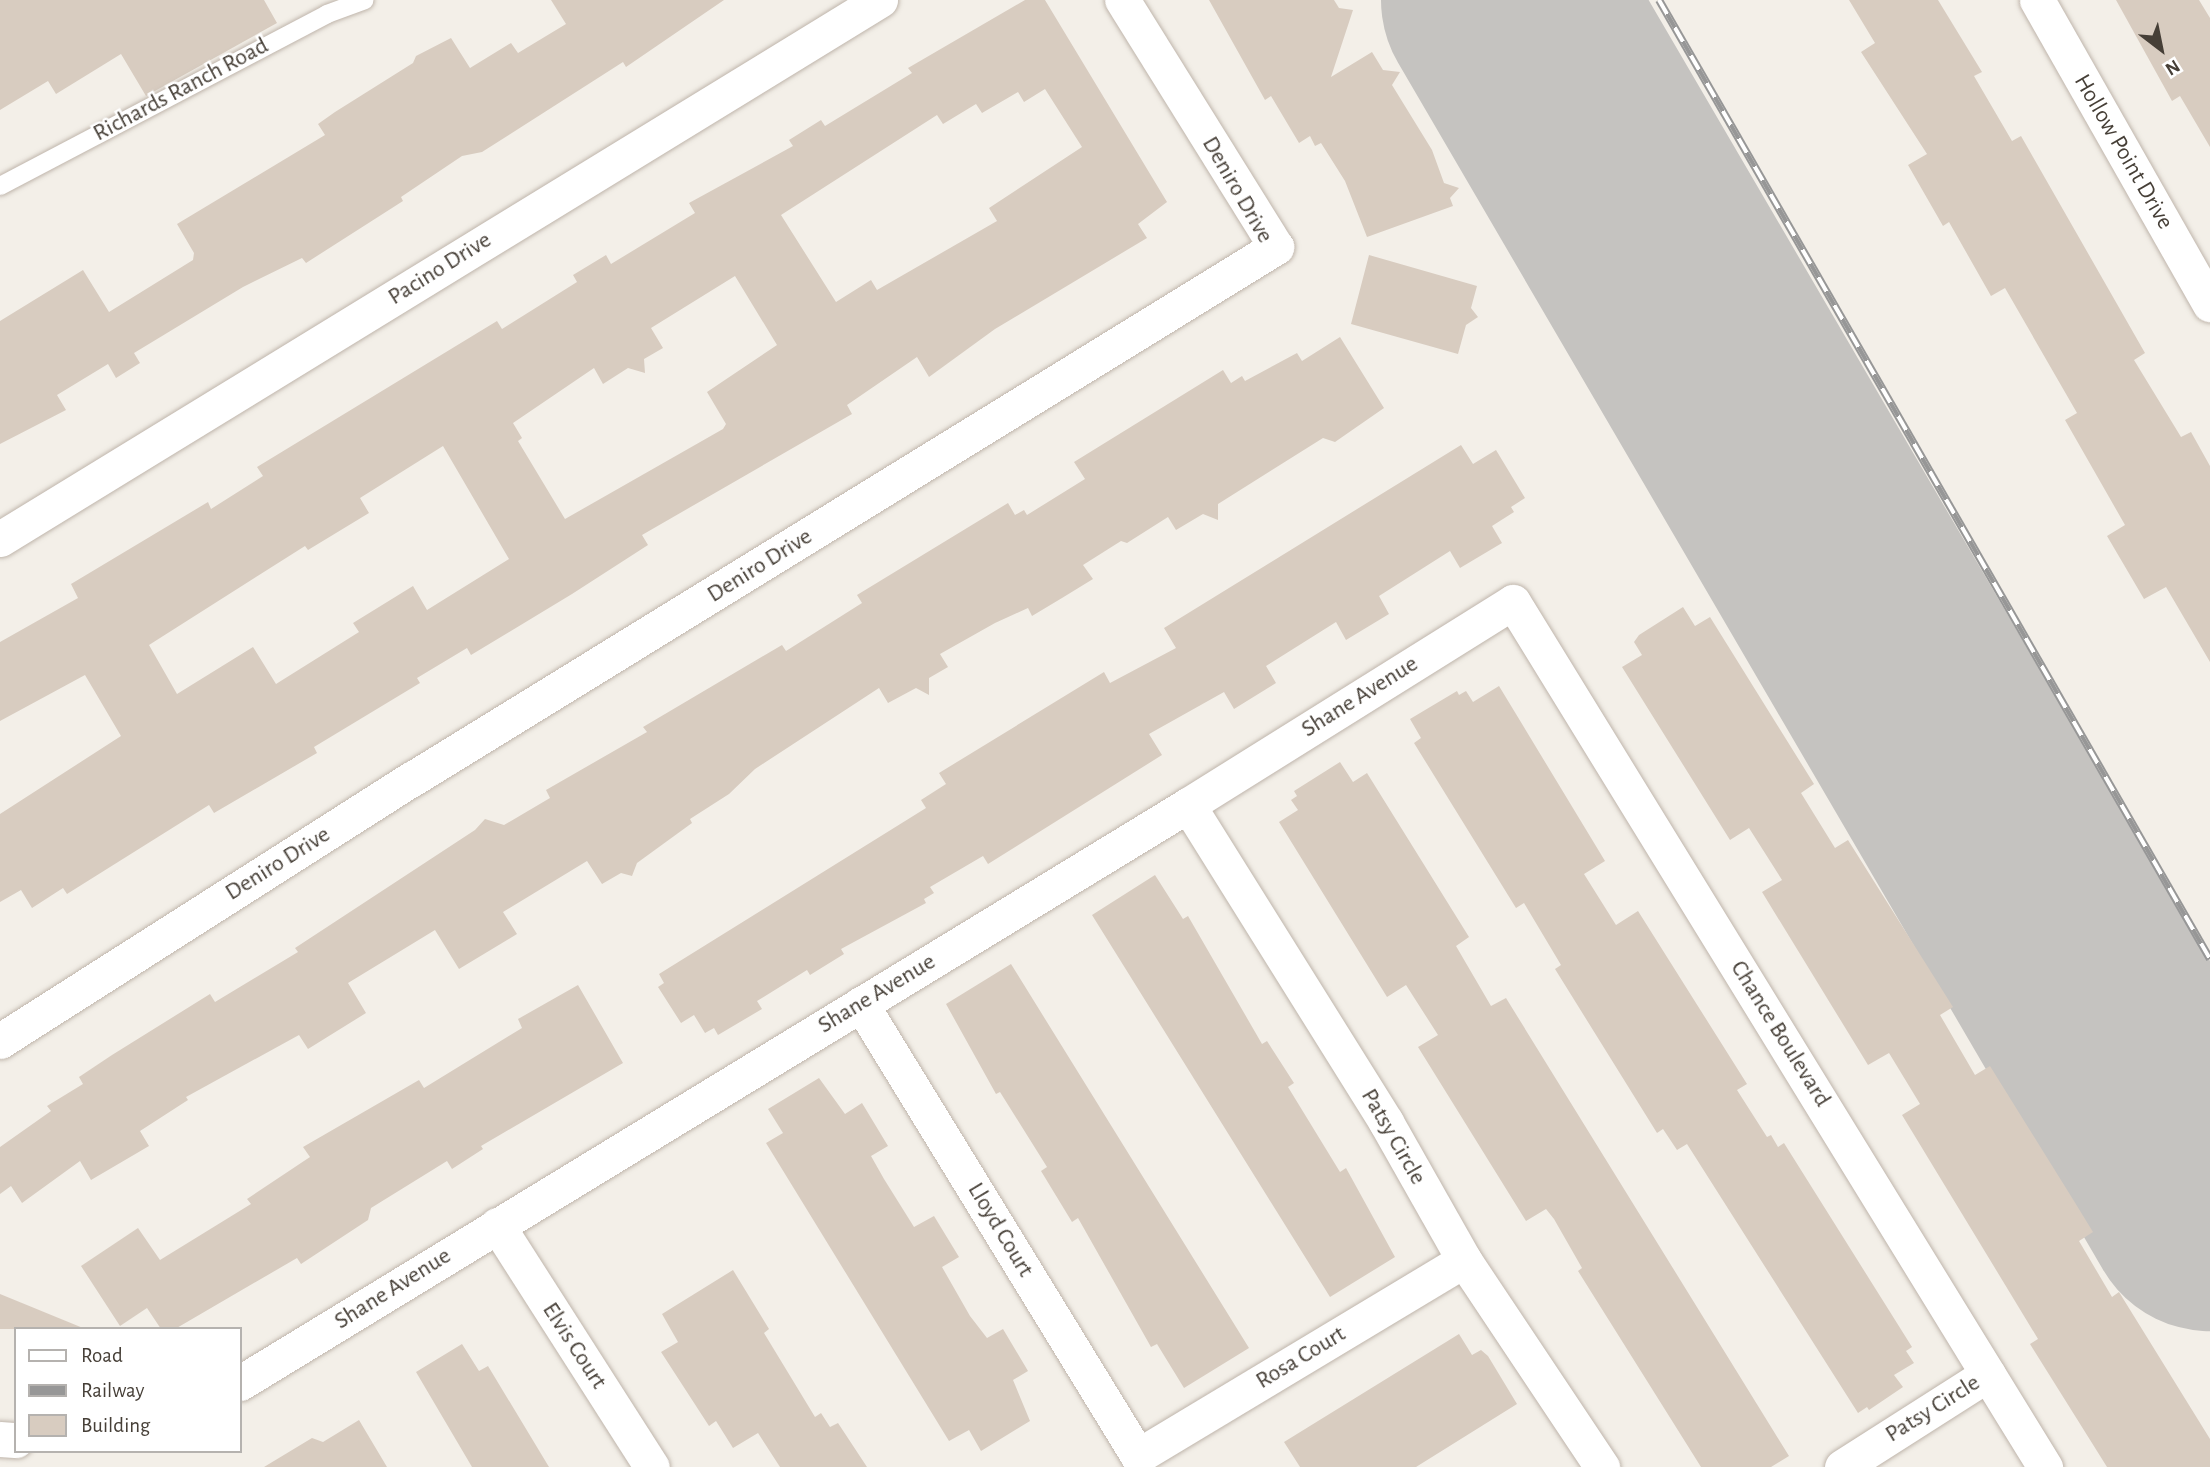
<!DOCTYPE html>
<html>
<head>
<meta charset="utf-8">
<style>
	body { margin:0 }
	#map { position:relative; width:2210px; height:1467px; overflow:hidden; background:#f3efe8; font-family:"Alegreya Sans",sans-serif }
	div>[style] { position:absolute }
	.runway>* { height:248px; margin:-124px; padding:0 124px; transform-origin:124px; border-radius:124px; background:#c5c3c0 }
	.building>* { inset:0; background:#d8ccc0 }
	.roads { filter:drop-shadow(0 0 2px #bfb5ab) drop-shadow(0 0 2px #bfb5ab) }
	.service>* { height:18px; margin:-9px; padding:0 9px; transform-origin:9px; border-radius:9px; background:#fff }
	.minor>* { height:35px; margin:-17.5px; padding:0 17.5px; transform-origin:17.5px; border-radius:17.5px; background:#fff }
	.rail>* { height:8px; margin-top:-4px; transform-origin:0; background:repeating-linear-gradient(90deg,#fff 0 16px,#979797 0 32px); box-sizing:border-box; border-block:2px solid #979797 }
	span { translate:-50% -50%; white-space:nowrap; text-align:center; line-height:1.15; -webkit-text-stroke:5px #fff; paint-order:stroke }
	.street-label { font-size:24px; color:#463f37 }
	.legend { position:absolute; left:14px; top:1327px; width:228px; height:126px; box-sizing:border-box; background:#fff; border:2px solid #b5b2af; margin:0; padding:9px 12px; list-style:none; font-size:21px; color:#463f37 }
	.legend li { display:flex; align-items:center; gap:14px; height:35px }
	.legend b { width:35px; border:2px solid #b5b2af }
	.north { position:absolute; left:2126px; top:14px; width:70px; height:70px; -webkit-text-stroke:5px #fff; paint-order:stroke; rotate:148deg; font-size:19px; font-weight:700; line-height:28px; text-align:center; color:#463f37 }
	.north::after { content:''; display:block; margin:auto; width:24px; height:32px; background:#463f37; clip-path:polygon(50% 0,100% 100%,50% 72%,0 100%) }
</style>
</head>
<body>
<div id="map">
	<div class="runway">
		<div style="left:1505px;top:0;width:1398px;rotate:59.71deg"></div>
	</div>
	<div class="building">
		<div style="clip-path:polygon(0 0,264px 0,277px 23px,146px 96px,121px 54px,56px 94px,48px 81px,0 110px)"></div>
		<div style="clip-path:polygon(551px 0,724px 0,626px 67px,623px 62px,482px 152px,462px 156px,401px 197px,403px 201px,306px 263px,302px 258px,243px 287px,134px 353px,140px 363px,116px 378px,108px 364px,57px 395px,66px 410px,0 444px,0 321px,83px 270px,109px 312px,193px 260px,194px 253px,177px 224px,325px 135px,318px 124px,335px 112px,413px 63px,416px 56px,451px 38px,470px 68px,511px 43px,518px 53px,566px 24px)"></div>
		<div style="clip-path:polygon(evenodd,1025px 0,1045px 0,1167px 202px,1138px 224px,1147px 238px,995px 329px,929px 377px,917px 357px,847px 405px,852px 414px,642px 535px,648px 545px,572px 594px,471px 655px,467px 648px,417px 678px,420px 683px,314px 747px,317px 753px,214px 813px,209px 805px,67px 894px,63px 888px,32px 908px,21px 890px,0 902px,0 814px,121px 736px,85px 675px,0 721px,0 642px,78px 598px,71px 584px,208px 502px,211px 509px,263px 476px,257px 467px,497px 321px,502px 329px,577px 282px,573px 275px,606px 255px,611px 264px,695px 213px,689px 203px,793px 146px,789px 140px,821px 120px,825px 126px,912px 73px,908px 68px,1025px 0,1045px 89px,1082px 147px,989px 208px,997px 221px,877px 290px,871px 280px,836px 302px,781px 215px,937px 115px,943px 124px,976px 104px,982px 113px,1018px 92px,1024px 102px,1045px 89px,1025px 0,735px 276px,777px 345px,707px 392px,726px 424px,723px 429px,565px 519px,518px 441px,522px 438px,513px 423px,594px 368px,603px 384px,628px 368px,645px 373px,644px 359px,663px 348px,651px 328px,735px 276px,1025px 0,443px 446px,509px 559px,427px 610px,413px 586px,353px 623px,359px 632px,276px 684px,253px 647px,177px 694px,149px 645px,305px 546px,308px 550px,369px 513px,360px 498px,443px 446px)"></div>
		<div style="clip-path:polygon(1209px 0,1334px 0,1339px 8px,1353px 10px,1331px 77px,1372px 52px,1383px 70px,1400px 72px,1392px 85px,1432px 150px,1444px 183px,1459px 188px,1450px 198px,1453px 206px,1367px 237px,1345px 181px,1321px 143px,1315px 146px,1310px 136px,1299px 143px,1271px 96px,1265px 100px)"></div>
		<div style="clip-path:polygon(1849px 0,1938px 0,1982px 72px,1974px 76px,2012px 141px,2021px 136px,2145px 353px,2134px 360px,2181px 437px,2191px 432px,2210px 466px,2210px 662px,2166px 587px,2144px 599px,2107px 536px,2125px 525px,2065px 420px,2077px 413px,2005px 288px,1991px 296px,1949px 222px,1943px 226px,1908px 165px,1927px 154px,1861px 52px,1875px 43px)"></div>
		<div style="clip-path:polygon(2116px 0,2199px 0,2210px 18px,2210px 147px,2180px 96px,2172px 101px)"></div>
		<div style="clip-path:polygon(1369px 255px,1477px 286px,1471px 308px,1478px 317px,1466px 325px,1458px 354px,1351px 324px)"></div>
		<div style="clip-path:polygon(1340px 337px,1384px 408px,1335px 442px,1323px 438px,1218px 504px,1218px 520px,1203px 514px,1176px 530px,1168px 517px,1127px 543px,1121px 541px,1083px 565px,1093px 579px,1062px 598px,1032px 616px,1028px 608px,995px 623px,940px 654px,948px 667px,929px 678px,929px 695px,916px 688px,888px 703px,879px 688px,755px 769px,729px 794px,690px 819px,692px 823px,637px 863px,632px 876px,621px 873px,602px 884px,587px 861px,503px 912px,517px 934px,459px 969px,435px 930px,348px 983px,366px 1013px,308px 1049px,299px 1035px,186px 1097px,188px 1100px,140px 1131px,149px 1146px,91px 1180px,80px 1161px,22px 1203px,11px 1186px,0 1194px,0 1147px,51px 1111px,47px 1106px,83px 1084px,79px 1077px,112px 1055px,210px 994px,215px 1002px,298px 952px,295px 948px,475px 830px,485px 819px,504px 825px,550px 798px,546px 790px,647px 732px,643px 727px,782px 645px,786px 651px,862px 603px,857px 595px,1008px 503px,1015px 515px,1024px 510px,1027px 515px,1085px 479px,1074px 462px,1223px 370px,1231px 383px,1242px 376px,1245px 381px,1297px 353px,1302px 361px)"></div>
		<div style="clip-path:polygon(1461px 445px,1473px 464px,1496px 450px,1525px 498px,1511px 507px,1514px 512px,1492px 526px,1502px 543px,1460px 568px,1450px 551px,1379px 596px,1389px 614px,1346px 640px,1336px 622px,1266px 666px,1276px 683px,1234px 709px,1224px 692px,1149px 734px,1162px 755px,988px 864px,983px 856px,930px 887px,934px 893px,924px 899px,926px 903px,841px 949px,844px 954px,810px 975px,807px 970px,757px 1001px,762px 1009px,718px 1035px,714px 1028px,705px 1033px,694px 1015px,681px 1023px,658px 987px,664px 983px,659px 974px,926px 808px,921px 800px,946px 784px,939px 773px,1104px 672px,1110px 683px,1176px 648px,1164px 628px)"></div>
		<div style="clip-path:polygon(1683px 607px,1695px 626px,1710px 617px,1814px 784px,1801px 793px,1835px 848px,1848px 840px,1953px 1007px,1940px 1015px,1975px 1075px,1990px 1066px,2074px 1201px,2093px 1232px,2079px 1241px,2112px 1297px,2119px 1292px,2210px 1439px,2210px 1467px,2107px 1467px,2030px 1344px,2038px 1339px,1902px 1115px,1920px 1104px,1889px 1053px,1868px 1065px,1762px 892px,1782px 880px,1749px 828px,1730px 840px,1622px 667px,1642px 655px,1634px 642px,1639px 635px)"></div>
		<div style="clip-path:polygon(1499px 686px,1605px 861px,1584px 874px,1616px 925px,1638px 911px,1747px 1084px,1737px 1090px,1767px 1137px,1771px 1135px,1778px 1147px,1784px 1143px,1912px 1347px,1906px 1351px,1914px 1363px,1894px 1375px,1903px 1387px,1869px 1410px,1867px 1407px,1858px 1413px,1687px 1144px,1677px 1150px,1663px 1129px,1657px 1133px,1555px 969px,1561px 965px,1524px 903px,1516px 908px,1414px 743px,1421px 738px,1410px 719px,1457px 691px,1459px 695px,1466px 691px,1473px 702px)"></div>
		<div style="clip-path:polygon(1340px 762px,1353px 782px,1367px 773px,1469px 937px,1456px 946px,1491px 1006px,1506px 998px,1789px 1456px,1771px 1467px,1701px 1467px,1578px 1271px,1582px 1268px,1554px 1219px,1546px 1209px,1526px 1221px,1418px 1047px,1438px 1035px,1406px 985px,1387px 997px,1279px 822px,1298px 810px,1291px 800px,1297px 796px,1294px 791px)"></div>
		<div style="clip-path:polygon(1155px 875px,1183px 919px,1188px 916px,1262px 1044px,1267px 1041px,1294px 1083px,1288px 1087px,1340px 1172px,1346px 1168px,1395px 1257px,1330px 1297px,1092px 915px)"></div>
		<div style="clip-path:polygon(1011px 964px,1249px 1348px,1184px 1388px,1157px 1344px,1151px 1347px,1078px 1218px,1072px 1222px,1041px 1171px,1047px 1167px,1000px 1092px,996px 1094px,946px 1004px)"></div>
		<div style="clip-path:polygon(578px 985px,623px 1063px,481px 1146px,483px 1149px,452px 1169px,447px 1161px,371px 1208px,368px 1220px,301px 1264px,297px 1258px,175px 1329px,161px 1329px,147px 1308px,120px 1326px,81px 1266px,138px 1228px,160px 1260px,251px 1204px,247px 1199px,310px 1157px,303px 1147px,419px 1080px,424px 1088px,522px 1028px,518px 1019px)"></div>
		<div style="clip-path:polygon(819px 1078px,845px 1114px,862px 1103px,888px 1146px,871px 1156px,884px 1179px,914px 1227px,934px 1216px,959px 1257px,942px 1267px,970px 1316px,987px 1338px,1003px 1329px,1028px 1371px,1013px 1380px,1030px 1421px,981px 1451px,969px 1430px,949px 1441px,766px 1143px,783px 1133px,768px 1109px)"></div>
		<div style="clip-path:polygon(733px 1270px,769px 1329px,764px 1333px,815px 1417px,821px 1413px,830px 1427px,838px 1423px,867px 1467px,780px 1467px,758px 1433px,733px 1448px,716px 1421px,709px 1426px,661px 1352px,678px 1342px,662px 1314px)"></div>
		<div style="clip-path:polygon(0 1294px,83px 1328px,83px 1329px,0 1329px)"></div>
		<div style="clip-path:polygon(1459px 1334px,1472px 1355px,1481px 1350px,1488px 1356px,1517px 1404px,1416px 1467px,1300px 1467px,1284px 1442px)"></div>
		<div style="clip-path:polygon(462px 1344px,479px 1371px,488px 1366px,549px 1467px,472px 1467px,416px 1372px)"></div>
		<div style="clip-path:polygon(359px 1420px,387px 1467px,264px 1467px,312px 1438px,323px 1442px)"></div>
	</div>
	<div class="roads">
		<div class="service">
			<div style="left:0;top:186px;width:369px;rotate:-27.7deg"></div>
			<div style="left:327px;top:14px;width:40px;rotate:-20.2deg"></div>
		</div>
		<div class="minor">
			<div style="left:2037px;top:0;width:350px;rotate:60.4deg"></div>
			<div style="left:0;top:539px;width:1032px;rotate:-31.49deg"></div>
			<div style="left:1188px;top:805px;width:374px;rotate:58deg"></div>
			<div style="left:1386px;top:1122px;width:159px;rotate:60.5deg"></div>
			<div style="left:1464px;top:1260px;width:249px;rotate:56.3deg"></div>
			<div style="left:861px;top:1004px;width:530px;rotate:58.5deg"></div>
			<div style="left:1138px;top:1456px;width:380px;rotate:-31deg"></div>
			<div style="left:0;top:1041px;width:488px;rotate:-32.5deg"></div>
			<div style="left:412px;top:779px;width:1015px;rotate:-31.62deg"></div>
			<div style="left:1276px;top:247px;width:291px;rotate:-121.9deg"></div>
			<div style="left:497px;top:1225px;width:287px;rotate:57.4deg"></div>
			<div style="left:240px;top:1383px;width:1110px;rotate:-31.37deg"></div>
			<div style="left:1188px;top:805px;width:383px;rotate:-32deg"></div>
			<div style="left:1513px;top:602px;width:1016px;rotate:58.41deg"></div>
			<div style="left:0;top:1439px;width:16px;rotate:4deg"></div>
			<div style="left:1842px;top:1467px;width:173px;rotate:-32.5deg"></div>
		</div>
	</div>
	<div class="rail">
		<div style="left:1659px;top:0;width:1106px;rotate:60.12deg"></div>
	</div>
	<div class="street-label">
		<span style="left:181px;top:90px;rotate:-28deg">Richards Ranch Road</span>
		<span style="left:2123px;top:152px;rotate:60deg">Hollow Point Drive</span>
		<span style="left:1237px;top:190px;rotate:60deg">Deniro Drive</span>
		<span style="left:440px;top:269px;rotate:-32deg">Pacino Drive</span>
		<span style="left:760px;top:566px;rotate:-32deg">Deniro Drive</span>
		<span style="left:1360px;top:697px;rotate:-32deg">Shane Avenue</span>
		<span style="left:278px;top:864px;rotate:-32deg">Deniro Drive</span>
		<span style="left:877px;top:994px;rotate:-31deg">Shane Avenue</span>
		<span style="left:1780px;top:1034px;rotate:58deg">Chance Boulevard</span>
		<span style="left:1393px;top:1137px;rotate:60deg">Patsy Circle</span>
		<span style="left:1000px;top:1230px;rotate:59deg">Lloyd Court</span>
		<span style="left:393px;top:1289px;rotate:-32deg">Shane Avenue</span>
		<span style="left:574px;top:1346px;rotate:57deg">Elvis Court</span>
		<span style="left:1301px;top:1358px;rotate:-31deg">Rosa Court</span>
		<span style="left:1933px;top:1409px;rotate:-32deg">Patsy Circle</span>
	</div>
	<ul class="legend">
	<li><b style="height:9px;background:#fff"></b>Road</li>
	<li><b style="height:9px;background:#979797"></b>Railway</li>
	<li><b style="height:19px;background:#d8ccc0"></b>Building</li>
	</ul>
	<div class="north">N</div>
</div>
</body>
</html>
